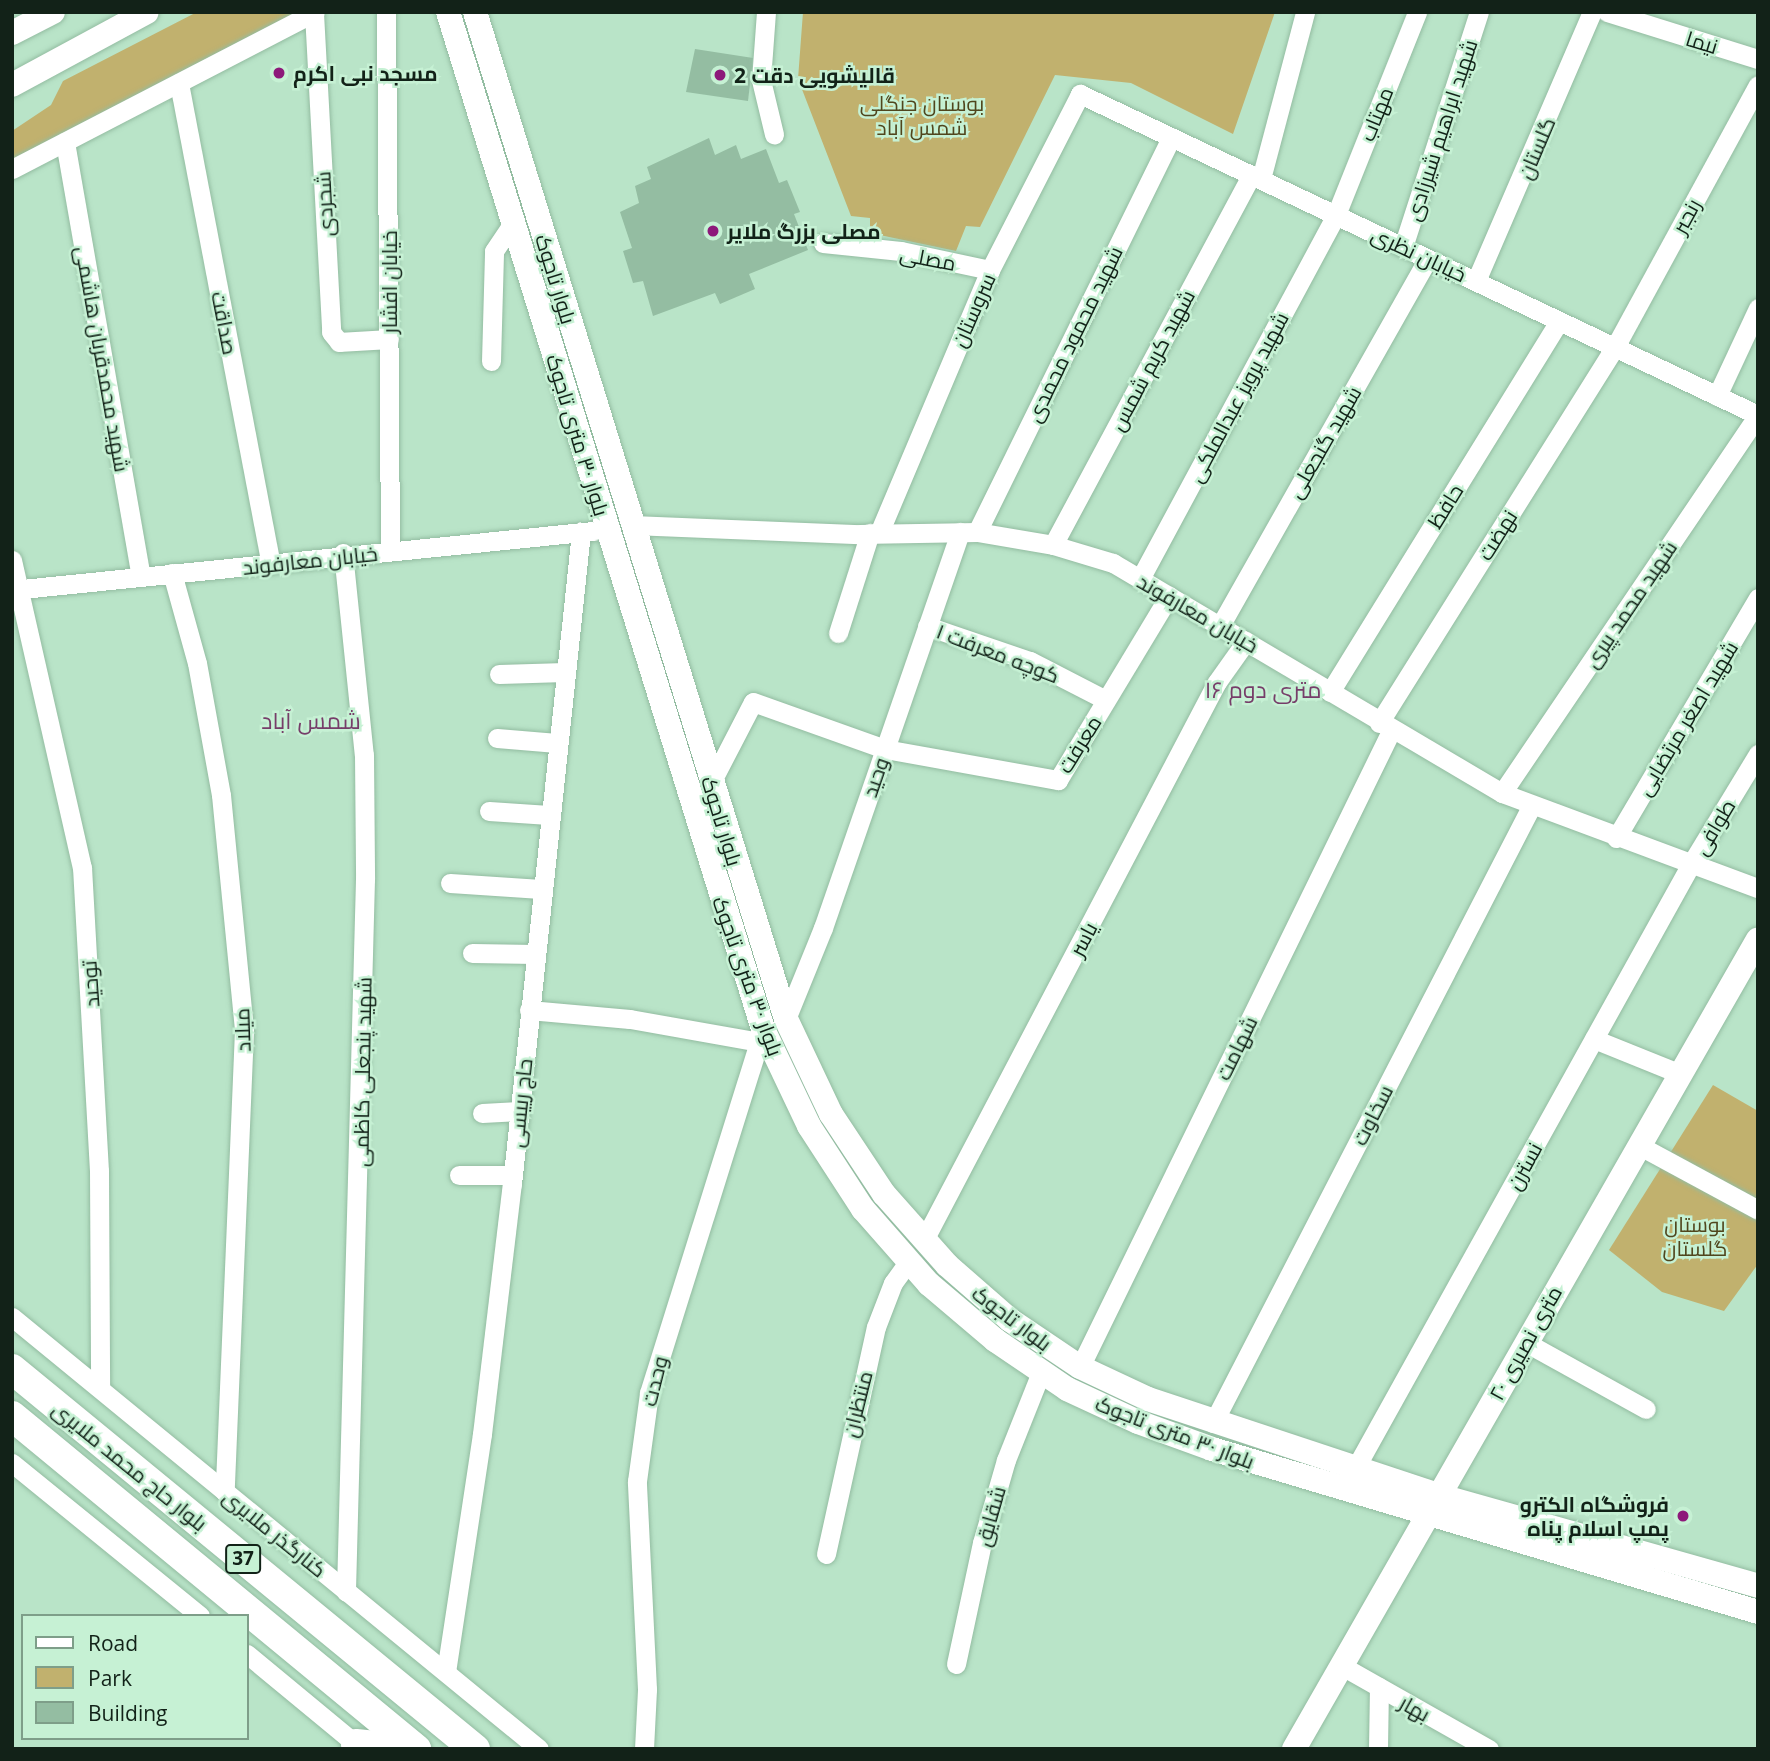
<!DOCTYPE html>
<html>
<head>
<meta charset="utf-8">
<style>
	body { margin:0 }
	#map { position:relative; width:1770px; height:1761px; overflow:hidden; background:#b9e4c8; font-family:"Open Sans",Cairo,sans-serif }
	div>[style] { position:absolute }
	.green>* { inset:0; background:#c1b16e }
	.building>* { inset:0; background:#94bda2 }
	.roads { filter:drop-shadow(0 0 2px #93bca1) drop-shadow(0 0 2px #93bca1) }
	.minor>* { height:19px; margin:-9.5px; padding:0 9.5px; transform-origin:9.5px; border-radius:9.5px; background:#fff }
	.major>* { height:24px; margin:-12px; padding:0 12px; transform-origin:12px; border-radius:12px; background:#fff }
	.highway>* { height:30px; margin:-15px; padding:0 15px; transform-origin:15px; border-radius:15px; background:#fff }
	.dots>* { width:19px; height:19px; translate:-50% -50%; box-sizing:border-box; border:4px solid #c6f1d4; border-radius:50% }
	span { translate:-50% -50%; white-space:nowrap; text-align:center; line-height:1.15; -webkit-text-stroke:5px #c6f1d4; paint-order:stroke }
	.shield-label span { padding:2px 5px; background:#c6f1d4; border:2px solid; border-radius:5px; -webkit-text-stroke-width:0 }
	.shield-label { font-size:19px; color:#122218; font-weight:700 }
	.street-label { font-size:21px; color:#122218 }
	.poi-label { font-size:21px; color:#122218; font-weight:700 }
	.left { translate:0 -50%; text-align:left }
	.right { translate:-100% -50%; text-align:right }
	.park-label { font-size:21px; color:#50461d }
	.neighbourhood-label { font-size:23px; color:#763d69 }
	.frame { position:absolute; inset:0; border:14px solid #122218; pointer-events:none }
	.legend { position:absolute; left:21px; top:1614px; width:228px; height:126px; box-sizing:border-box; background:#c6f1d4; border:2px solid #7e9e89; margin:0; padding:9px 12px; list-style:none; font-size:21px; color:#122218 }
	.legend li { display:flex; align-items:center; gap:14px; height:35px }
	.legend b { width:35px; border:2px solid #7e9e89 }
</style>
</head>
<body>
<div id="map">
	<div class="green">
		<div style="clip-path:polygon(197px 12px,298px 12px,12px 160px,12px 131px,51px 105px,63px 81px)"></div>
		<div style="clip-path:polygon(803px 12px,1275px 12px,1233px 134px,1131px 83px,1055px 75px,980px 227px,966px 226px,956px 251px,870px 233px,870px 218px,851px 216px,798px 79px)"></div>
		<div style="clip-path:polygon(1713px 1085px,1758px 1111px,1758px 1264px,1724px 1311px,1662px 1292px,1609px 1250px)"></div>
	</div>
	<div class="building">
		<div style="clip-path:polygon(695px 49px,753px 58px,748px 101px,686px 92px)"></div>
		<div style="clip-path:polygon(709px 138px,715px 155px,736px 145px,741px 159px,766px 149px,779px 183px,787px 180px,800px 212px,794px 214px,808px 250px,749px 274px,755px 289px,720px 304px,715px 293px,653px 316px,643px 281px,633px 283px,623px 251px,632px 248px,620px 212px,639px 203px,635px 186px,651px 179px,647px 167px)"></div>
	</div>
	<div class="roads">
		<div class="minor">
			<div style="left:386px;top:12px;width:539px;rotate:89.57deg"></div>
			<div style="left:766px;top:12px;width:68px;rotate:94.2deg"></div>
			<div style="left:761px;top:80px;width:56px;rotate:76.5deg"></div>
			<div style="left:1607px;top:12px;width:158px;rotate:17.3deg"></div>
			<div style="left:314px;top:13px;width:319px;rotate:86.9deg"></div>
			<div style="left:331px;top:332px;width:13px;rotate:51deg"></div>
			<div style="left:339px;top:342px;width:50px;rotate:-3.4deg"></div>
			<div style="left:179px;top:83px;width:490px;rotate:79.2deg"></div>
			<div style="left:65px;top:142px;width:441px;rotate:80.1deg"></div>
			<div style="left:12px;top:169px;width:341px;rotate:-27.4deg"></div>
			<div style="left:1261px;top:179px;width:173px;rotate:-75.2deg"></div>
			<div style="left:823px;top:243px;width:78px;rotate:5.9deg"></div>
			<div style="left:901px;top:251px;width:91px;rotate:12.1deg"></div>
			<div style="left:1403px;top:247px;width:247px;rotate:-72.1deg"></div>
			<div style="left:1476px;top:281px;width:293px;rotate:-66.7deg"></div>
			<div style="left:491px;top:361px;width:110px;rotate:-88.4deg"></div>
			<div style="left:494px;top:251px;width:34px;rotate:-56deg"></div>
			<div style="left:1717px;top:396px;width:97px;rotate:-65deg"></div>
			<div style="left:632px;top:525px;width:228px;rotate:2.3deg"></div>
			<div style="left:860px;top:534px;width:117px;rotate:-1deg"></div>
			<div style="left:977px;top:532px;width:77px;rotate:9.7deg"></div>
			<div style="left:1053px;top:545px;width:63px;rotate:16.7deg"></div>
			<div style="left:1113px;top:563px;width:452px;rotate:30.6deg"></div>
			<div style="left:1502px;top:793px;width:273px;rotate:20.4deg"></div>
			<div style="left:977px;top:532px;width:440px;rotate:-63.8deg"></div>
			<div style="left:879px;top:533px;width:285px;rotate:-67.1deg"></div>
			<div style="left:990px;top:270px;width:198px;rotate:-62.9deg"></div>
			<div style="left:1080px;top:94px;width:750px;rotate:25.34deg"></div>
			<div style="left:1053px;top:545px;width:420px;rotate:-61.8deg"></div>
			<div style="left:343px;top:553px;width:203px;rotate:84.1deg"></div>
			<div style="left:364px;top:755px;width:124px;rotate:89.5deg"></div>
			<div style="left:365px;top:879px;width:713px;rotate:91.53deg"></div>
			<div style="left:12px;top:560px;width:315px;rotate:77.2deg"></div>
			<div style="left:82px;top:867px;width:304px;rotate:86.8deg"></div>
			<div style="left:99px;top:1171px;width:215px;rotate:89.7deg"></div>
			<div style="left:172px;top:573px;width:93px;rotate:74.5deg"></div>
			<div style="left:197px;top:663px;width:134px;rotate:79.7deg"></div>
			<div style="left:221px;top:795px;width:236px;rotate:84.4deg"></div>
			<div style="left:244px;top:1030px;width:462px;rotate:92.4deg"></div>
			<div style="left:1140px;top:579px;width:413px;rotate:-61.7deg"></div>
			<div style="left:1336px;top:215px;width:219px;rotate:-68.2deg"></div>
			<div style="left:12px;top:590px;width:584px;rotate:-5.8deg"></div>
			<div style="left:927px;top:626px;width:109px;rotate:18.8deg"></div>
			<div style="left:1030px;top:661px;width:85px;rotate:27.2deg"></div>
			<div style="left:1220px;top:626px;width:422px;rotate:-60.5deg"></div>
			<div style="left:838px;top:633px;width:105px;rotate:-72.3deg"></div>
			<div style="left:499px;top:674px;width:66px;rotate:-1.7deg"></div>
			<div style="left:1330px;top:692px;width:436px;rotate:-58.3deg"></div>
			<div style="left:1379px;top:723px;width:444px;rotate:-57.9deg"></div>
			<div style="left:1615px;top:347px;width:298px;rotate:-61.4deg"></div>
			<div style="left:497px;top:738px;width:60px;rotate:4.8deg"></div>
			<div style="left:711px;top:783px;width:91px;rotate:-62.6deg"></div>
			<div style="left:753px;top:702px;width:140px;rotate:19.6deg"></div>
			<div style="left:885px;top:749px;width:176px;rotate:10.2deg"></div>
			<div style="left:1058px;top:780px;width:215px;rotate:-58.9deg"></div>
			<div style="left:1502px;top:793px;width:457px;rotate:-55.9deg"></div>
			<div style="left:489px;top:811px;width:60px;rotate:3.8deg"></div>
			<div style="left:1616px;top:838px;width:279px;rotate:-59.4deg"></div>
			<div style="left:450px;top:883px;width:91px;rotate:3.8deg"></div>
			<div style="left:472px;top:953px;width:63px;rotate:0.9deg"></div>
			<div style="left:529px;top:1010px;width:101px;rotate:5.1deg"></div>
			<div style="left:630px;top:1019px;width:131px;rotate:10.1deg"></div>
			<div style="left:786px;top:1019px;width:98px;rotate:-67.9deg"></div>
			<div style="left:823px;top:928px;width:419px;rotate:-70.9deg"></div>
			<div style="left:1594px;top:1039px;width:91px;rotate:22deg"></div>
			<div style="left:482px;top:1113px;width:37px;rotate:-3deg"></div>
			<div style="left:1638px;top:1145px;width:136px;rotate:28.4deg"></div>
			<div style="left:459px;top:1175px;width:54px"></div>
			<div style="left:924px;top:1240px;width:630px;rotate:-62.3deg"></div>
			<div style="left:1217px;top:682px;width:50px;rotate:-54.7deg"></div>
			<div style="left:12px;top:1317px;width:681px;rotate:39.34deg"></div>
			<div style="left:1525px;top:1342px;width:138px;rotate:29deg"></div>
			<div style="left:1080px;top:1367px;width:710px;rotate:-63.94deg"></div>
			<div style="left:1213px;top:1423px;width:693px;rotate:-62.7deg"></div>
			<div style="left:12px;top:1463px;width:242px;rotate:39.1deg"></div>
			<div style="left:1356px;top:1467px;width:690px;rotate:-60.95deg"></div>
			<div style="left:1691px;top:864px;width:129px;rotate:-58.7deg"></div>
			<div style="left:826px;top:1554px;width:232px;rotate:-77.6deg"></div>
			<div style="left:876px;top:1327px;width:47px;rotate:-68.9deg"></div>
			<div style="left:893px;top:1283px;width:27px;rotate:-54deg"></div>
			<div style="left:247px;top:1654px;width:149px;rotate:39.6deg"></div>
			<div style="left:956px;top:1664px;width:124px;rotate:-77.9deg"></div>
			<div style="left:982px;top:1543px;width:86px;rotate:-73.9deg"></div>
			<div style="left:1006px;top:1460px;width:95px;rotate:-68.3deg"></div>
			<div style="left:1342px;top:1666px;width:169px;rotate:29.5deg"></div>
			<div style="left:446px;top:1672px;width:241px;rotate:-81.4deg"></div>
			<div style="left:482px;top:1434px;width:252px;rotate:-83.2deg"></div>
			<div style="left:512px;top:1184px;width:656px;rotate:-83.96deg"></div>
			<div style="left:644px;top:1749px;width:60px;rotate:-87.1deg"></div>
			<div style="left:647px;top:1689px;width:208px;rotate:-92.8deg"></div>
			<div style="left:637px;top:1481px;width:89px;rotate:-82.2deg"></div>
			<div style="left:649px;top:1393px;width:381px;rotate:-72.6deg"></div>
			<div style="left:1378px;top:1749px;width:62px;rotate:-89.1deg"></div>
		</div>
		<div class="major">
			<div style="left:448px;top:12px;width:1065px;rotate:72.79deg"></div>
			<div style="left:763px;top:1029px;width:107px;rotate:64.6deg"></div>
			<div style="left:809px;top:1126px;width:99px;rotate:57deg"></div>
			<div style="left:863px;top:1209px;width:100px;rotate:48.7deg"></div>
			<div style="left:929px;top:1284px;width:87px;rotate:40.3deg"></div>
			<div style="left:995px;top:1340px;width:87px;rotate:34.2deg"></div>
			<div style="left:1067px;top:1389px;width:78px;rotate:24.9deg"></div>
			<div style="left:1138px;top:1422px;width:79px;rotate:20deg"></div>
			<div style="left:1212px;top:1449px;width:570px;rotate:16.62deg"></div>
			<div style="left:475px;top:12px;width:1054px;rotate:72.84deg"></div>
			<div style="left:786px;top:1019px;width:105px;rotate:64.7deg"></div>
			<div style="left:831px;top:1114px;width:96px;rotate:56.5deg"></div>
			<div style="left:884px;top:1194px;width:95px;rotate:48.4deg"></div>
			<div style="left:947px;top:1265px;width:84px;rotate:41.1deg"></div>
			<div style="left:1010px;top:1320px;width:84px;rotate:33.9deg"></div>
			<div style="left:1080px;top:1367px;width:75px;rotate:25.2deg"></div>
			<div style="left:1148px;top:1399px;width:309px;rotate:18.3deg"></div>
			<div style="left:1441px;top:1496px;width:330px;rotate:15.8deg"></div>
			<div style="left:12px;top:33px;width:46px;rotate:-27.1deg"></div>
			<div style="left:12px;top:85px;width:153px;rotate:-28.4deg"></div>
			<div style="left:1294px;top:1749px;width:933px;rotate:-60.19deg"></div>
		</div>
		<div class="highway">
			<div style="left:12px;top:1369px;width:599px;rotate:39.38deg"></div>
			<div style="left:12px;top:1416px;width:524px;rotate:39.5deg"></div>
			<div style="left:356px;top:1744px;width:49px;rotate:5.8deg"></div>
		</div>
	</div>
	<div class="dots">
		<div style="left:279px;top:73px;background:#8d197a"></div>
		<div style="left:720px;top:75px;background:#8d197a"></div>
		<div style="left:713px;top:231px;background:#8d197a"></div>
		<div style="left:1683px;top:1516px;background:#8d197a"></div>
	</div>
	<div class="shield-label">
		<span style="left:243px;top:1559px">37</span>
	</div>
	<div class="street-label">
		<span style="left:1702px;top:42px;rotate:17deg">نیما</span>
		<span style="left:1376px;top:114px;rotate:-68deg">مهتاب</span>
		<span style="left:1441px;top:130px;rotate:-72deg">شهید ابراهیم شیرزادی</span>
		<span style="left:1536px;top:148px;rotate:-67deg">گلستان</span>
		<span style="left:324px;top:204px;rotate:-93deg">شجردی</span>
		<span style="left:1686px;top:216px;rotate:-61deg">رنجبر</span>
		<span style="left:1419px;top:254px;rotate:25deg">خیابان نظری</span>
		<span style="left:928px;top:258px;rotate:11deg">مصلی</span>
		<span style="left:556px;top:279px;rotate:73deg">بلوار تاجوک</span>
		<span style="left:389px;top:282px;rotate:-90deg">خیابان افشار</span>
		<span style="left:973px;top:310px;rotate:-66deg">سروستان</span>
		<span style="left:225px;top:323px;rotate:79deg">صداقت</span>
		<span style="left:1074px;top:334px;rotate:-64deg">شهید محمود محمدی</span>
		<span style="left:103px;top:359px;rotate:80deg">شهید محمدقربان هاشمی</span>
		<span style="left:1152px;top:360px;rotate:-62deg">شهید کریم شمس</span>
		<span style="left:1238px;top:397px;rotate:-62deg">شهید پرویز عبدالملکی</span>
		<span style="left:578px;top:435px;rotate:73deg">بلوار ۳۰ متری تاجوک</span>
		<span style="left:1324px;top:442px;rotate:-60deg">شهید گنجعلی</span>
		<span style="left:1445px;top:506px;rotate:-58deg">حافظ</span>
		<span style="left:1497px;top:535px;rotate:-58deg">نهضت</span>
		<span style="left:310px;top:560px;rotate:-6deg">خیابان معارفوند</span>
		<span style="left:1630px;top:604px;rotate:-56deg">شهید محمد پیری</span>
		<span style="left:1198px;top:613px;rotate:30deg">خیابان معارفوند</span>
		<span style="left:998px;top:653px;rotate:21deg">کوچه معرفت ۱</span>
		<span style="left:1687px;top:718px;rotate:-59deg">شهید اصغر مرتضایی</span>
		<span style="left:1079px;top:744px;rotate:-58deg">معرفت</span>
		<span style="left:875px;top:777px;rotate:-71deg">وحید</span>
		<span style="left:722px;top:821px;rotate:73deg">بلوار تاجوک</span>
		<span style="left:1714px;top:827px;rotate:-59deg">طوافی</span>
		<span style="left:1083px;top:939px;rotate:-62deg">یاسر</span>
		<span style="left:748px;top:976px;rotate:70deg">بلوار ۳۰ متری تاجوک</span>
		<span style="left:90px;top:984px;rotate:-94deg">توحید</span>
		<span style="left:242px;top:1030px;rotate:-92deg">میلاد</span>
		<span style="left:1236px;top:1048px;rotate:-64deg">شهامت</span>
		<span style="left:362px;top:1072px;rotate:-89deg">شهید پنجعلی کاظمی</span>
		<span style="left:520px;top:1103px;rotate:-84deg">حاج رییسی</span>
		<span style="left:1372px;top:1115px;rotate:-63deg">سخاوت</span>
		<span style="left:1524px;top:1166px;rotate:-61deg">نسترن</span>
		<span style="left:1012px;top:1318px;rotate:37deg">بلوار تاجوک</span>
		<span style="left:1525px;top:1343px;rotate:-61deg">۲۰ متری نصیری</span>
		<span style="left:654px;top:1381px;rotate:-76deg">وحدت</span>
		<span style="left:857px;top:1404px;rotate:-76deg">منتظران</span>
		<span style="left:1175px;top:1432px;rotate:21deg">بلوار ۳۰ متری تاجوک</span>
		<span style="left:130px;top:1466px;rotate:39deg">بلوار حاج محمد ملایری</span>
		<span style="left:990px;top:1516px;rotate:-74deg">شقایق</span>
		<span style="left:275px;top:1533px;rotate:39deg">کنارگذر ملایری</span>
		<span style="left:1415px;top:1708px;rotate:29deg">بهار</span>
	</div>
	<div class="poi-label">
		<span class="left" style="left:293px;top:73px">مسجد نبی اکرم</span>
		<span class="left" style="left:734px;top:75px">قالیشویی دقت 2</span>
		<span class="left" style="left:727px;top:231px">مصلی بزرگ ملایر</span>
		<span class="right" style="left:1669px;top:1516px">فروشگاه الکترو<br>پمپ اسلام پناه</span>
	</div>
	<div class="park-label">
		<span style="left:922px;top:115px">بوستان جنگلی<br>شمس آباد</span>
		<span style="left:1695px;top:1236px">بوستان<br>گلستان</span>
	</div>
	<div class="neighbourhood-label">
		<span style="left:1263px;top:689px">۱۶ متری دوم</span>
		<span style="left:311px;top:720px">شمس آباد</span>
	</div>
	<div class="frame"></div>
	<ul class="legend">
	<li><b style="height:9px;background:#fff"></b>Road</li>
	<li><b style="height:19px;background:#c1b16e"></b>Park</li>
	<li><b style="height:19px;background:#94bda2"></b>Building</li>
	</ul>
</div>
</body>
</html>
